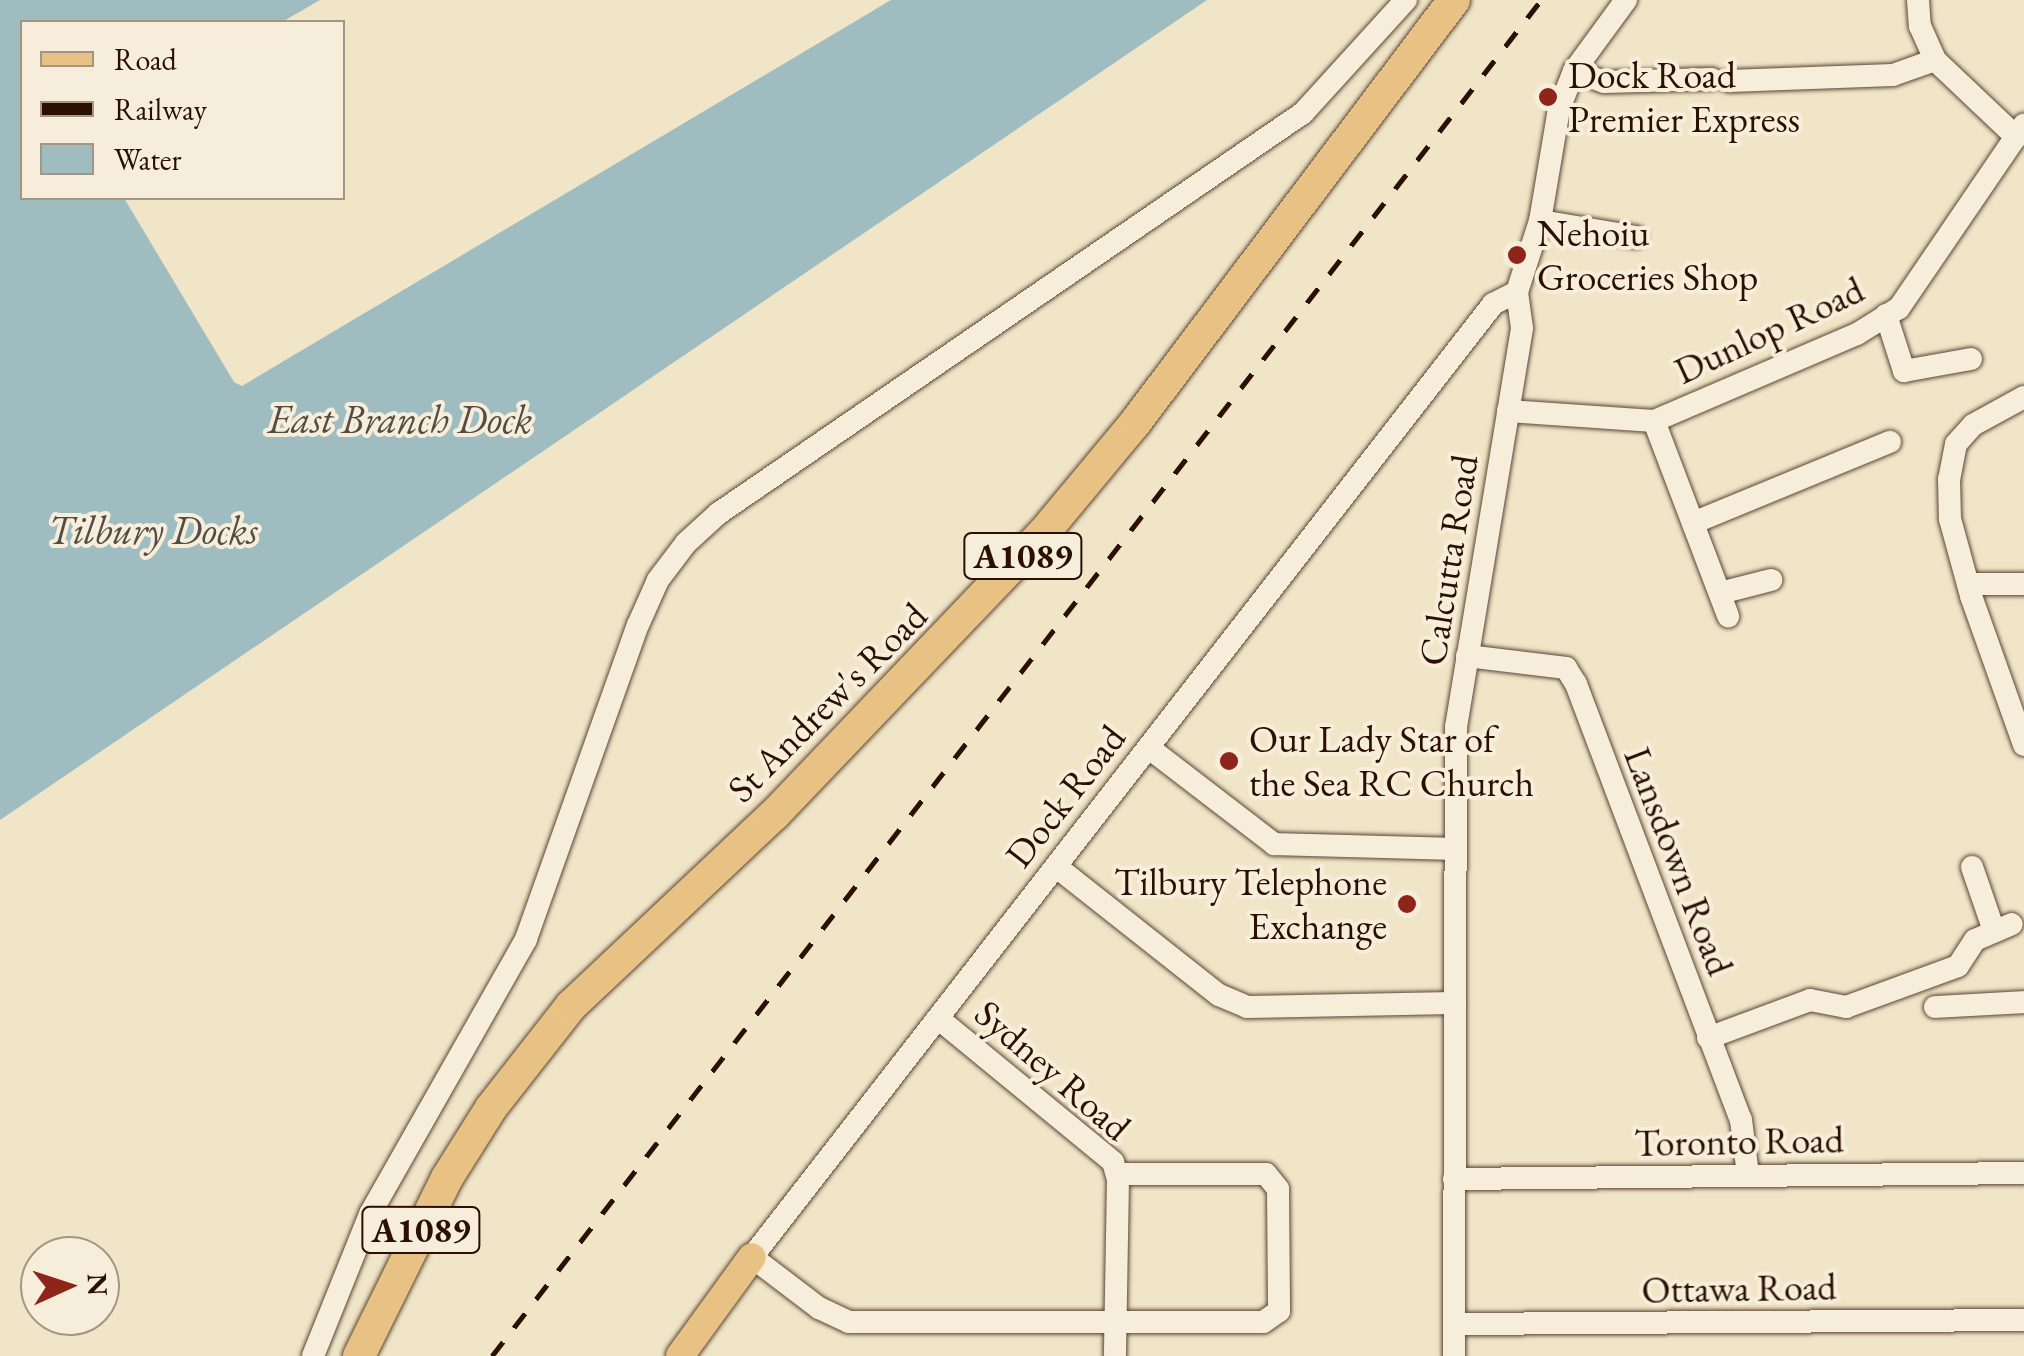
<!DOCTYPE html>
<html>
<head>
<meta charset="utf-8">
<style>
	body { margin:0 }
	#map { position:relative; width:2024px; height:1356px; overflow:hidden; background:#f1e5c8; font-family:"EB Garamond",serif }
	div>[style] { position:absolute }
	.water>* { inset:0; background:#9fbcc0 }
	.roads { filter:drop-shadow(0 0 2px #5c4532) drop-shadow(0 0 2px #5c4532) }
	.minor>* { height:22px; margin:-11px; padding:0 11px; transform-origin:11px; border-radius:11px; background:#f6eedb }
	.major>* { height:28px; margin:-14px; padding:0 14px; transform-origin:14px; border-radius:14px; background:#e8c284 }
	.highway>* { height:32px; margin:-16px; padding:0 16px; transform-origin:16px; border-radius:16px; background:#e8c284 }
	.rail>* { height:5px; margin-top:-2.5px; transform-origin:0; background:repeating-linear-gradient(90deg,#2b1000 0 18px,transparent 0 36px) }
	.dots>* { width:28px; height:28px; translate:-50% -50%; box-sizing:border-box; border:5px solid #f6eedb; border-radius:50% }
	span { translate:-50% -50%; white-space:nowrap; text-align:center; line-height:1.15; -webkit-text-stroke:8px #f6eedb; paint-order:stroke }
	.shield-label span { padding:2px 8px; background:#f6eedb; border:2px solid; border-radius:8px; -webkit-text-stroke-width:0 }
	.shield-label { font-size:35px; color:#2b1000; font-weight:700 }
	.poi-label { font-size:38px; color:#2b1000 }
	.left { translate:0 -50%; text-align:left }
	.right { translate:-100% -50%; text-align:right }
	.street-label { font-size:38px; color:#2b1000 }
	.water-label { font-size:40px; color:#544c43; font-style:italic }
	.legend { position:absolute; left:20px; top:20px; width:325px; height:180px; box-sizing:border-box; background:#f6eedb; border:2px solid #a59583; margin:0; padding:12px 18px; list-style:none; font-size:30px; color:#2b1000 }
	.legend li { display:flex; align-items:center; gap:20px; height:50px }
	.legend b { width:50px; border:2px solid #a59583 }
	.north { position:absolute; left:20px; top:1236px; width:100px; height:100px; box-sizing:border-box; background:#f6eedb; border:2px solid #a59583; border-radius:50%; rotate:87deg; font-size:28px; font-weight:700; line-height:40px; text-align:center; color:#2b1000 }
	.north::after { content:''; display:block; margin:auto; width:35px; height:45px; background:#8f2418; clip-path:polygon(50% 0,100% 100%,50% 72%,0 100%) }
</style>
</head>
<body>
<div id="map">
	<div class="water">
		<div style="clip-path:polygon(0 0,320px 0,282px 22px,22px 22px,22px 198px,124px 198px,234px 382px,242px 386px,891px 0,1207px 0,0 820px)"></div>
	</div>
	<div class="roads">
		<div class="minor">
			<div style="left:1918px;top:0;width:26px;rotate:86deg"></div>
			<div style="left:1920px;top:26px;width:37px;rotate:66deg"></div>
			<div style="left:1935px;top:60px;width:112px;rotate:43.5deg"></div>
			<div style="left:1574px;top:71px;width:32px;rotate:20deg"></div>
			<div style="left:1604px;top:82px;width:108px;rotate:-1.6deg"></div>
			<div style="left:1729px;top:81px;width:164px;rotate:-2.1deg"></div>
			<div style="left:1893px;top:75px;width:45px;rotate:-19.7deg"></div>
			<div style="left:1540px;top:221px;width:97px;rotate:9.5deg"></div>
			<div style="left:1886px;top:315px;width:59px;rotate:72.2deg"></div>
			<div style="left:1904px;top:371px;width:68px;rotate:-10.2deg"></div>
			<div style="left:2024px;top:397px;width:58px;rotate:151.2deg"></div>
			<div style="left:1973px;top:425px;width:25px;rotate:132deg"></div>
			<div style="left:1956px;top:444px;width:36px;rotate:101deg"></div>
			<div style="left:1949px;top:479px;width:40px;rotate:88.6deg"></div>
			<div style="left:1950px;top:519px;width:80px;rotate:74.7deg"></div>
			<div style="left:1971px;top:596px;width:158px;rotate:70.4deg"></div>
			<div style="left:1508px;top:411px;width:146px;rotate:3.9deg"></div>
			<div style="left:1654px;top:421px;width:221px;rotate:-23.2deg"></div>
			<div style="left:1857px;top:334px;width:49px;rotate:-31.8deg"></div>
			<div style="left:1899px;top:308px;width:222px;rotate:-55.7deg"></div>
			<div style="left:1654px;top:421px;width:209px;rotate:69.2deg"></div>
			<div style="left:1693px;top:523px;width:213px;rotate:-22.4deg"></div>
			<div style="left:1968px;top:584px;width:56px"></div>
			<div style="left:1720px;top:593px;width:53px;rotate:-14.3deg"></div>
			<div style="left:1467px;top:656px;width:100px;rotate:6.9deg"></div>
			<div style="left:1566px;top:668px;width:19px;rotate:58deg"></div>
			<div style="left:1576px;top:684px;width:466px;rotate:69.3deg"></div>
			<div style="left:1741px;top:1120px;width:55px;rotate:82.7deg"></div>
			<div style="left:1149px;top:748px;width:158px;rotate:37.5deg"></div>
			<div style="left:1274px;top:844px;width:181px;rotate:1.6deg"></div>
			<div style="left:1972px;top:867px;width:68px;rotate:71deg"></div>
			<div style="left:1058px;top:868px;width:205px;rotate:38.3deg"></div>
			<div style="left:1219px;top:995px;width:30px;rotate:23deg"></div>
			<div style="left:1247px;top:1007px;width:208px;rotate:-1.1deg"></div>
			<div style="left:1935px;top:1007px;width:89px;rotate:-3.2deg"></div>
			<div style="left:939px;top:1019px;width:225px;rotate:39.4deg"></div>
			<div style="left:1113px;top:1162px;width:19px;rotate:74deg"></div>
			<div style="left:1118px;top:1180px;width:176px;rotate:91deg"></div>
			<div style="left:1708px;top:1038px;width:109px;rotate:-20.4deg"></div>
			<div style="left:1810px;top:1000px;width:37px;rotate:11deg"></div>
			<div style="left:1846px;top:1007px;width:119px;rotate:-20.1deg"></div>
			<div style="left:1958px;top:966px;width:31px;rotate:-57deg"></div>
			<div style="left:1975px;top:940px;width:40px;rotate:-23.4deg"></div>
			<div style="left:1118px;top:1174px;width:148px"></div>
			<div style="left:1266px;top:1174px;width:19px;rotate:51deg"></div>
			<div style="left:1278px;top:1189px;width:122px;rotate:89.5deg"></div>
			<div style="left:1279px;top:1311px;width:19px;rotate:145deg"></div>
			<div style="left:1263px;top:1322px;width:414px;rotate:180deg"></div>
			<div style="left:849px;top:1322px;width:33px;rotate:-155deg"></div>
			<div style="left:819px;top:1308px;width:84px;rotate:-142.7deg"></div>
			<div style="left:752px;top:1257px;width:1207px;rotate:-52.13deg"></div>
			<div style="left:1493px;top:304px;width:27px;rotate:-27deg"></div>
			<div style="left:1454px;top:1179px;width:570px;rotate:-0.6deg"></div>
			<div style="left:1454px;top:1324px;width:570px;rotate:-0.4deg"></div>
			<div style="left:313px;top:1356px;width:153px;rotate:-68.1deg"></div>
			<div style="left:370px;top:1214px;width:316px;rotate:-60.4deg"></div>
			<div style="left:526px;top:939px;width:333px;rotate:-70.4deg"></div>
			<div style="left:638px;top:625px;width:49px;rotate:-66deg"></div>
			<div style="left:658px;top:580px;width:46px;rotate:-52.9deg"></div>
			<div style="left:686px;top:543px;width:45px;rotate:-42.3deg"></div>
			<div style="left:719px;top:513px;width:708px;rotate:-34.41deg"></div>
			<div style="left:1303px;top:113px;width:153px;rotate:-47.7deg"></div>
			<div style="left:1454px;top:1356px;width:629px;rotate:-89.82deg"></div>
			<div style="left:1456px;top:727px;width:404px;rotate:-80.6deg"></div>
			<div style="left:1522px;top:328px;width:36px;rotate:-98deg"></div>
			<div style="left:1517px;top:292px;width:75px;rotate:-72.1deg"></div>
			<div style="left:1540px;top:221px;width:114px;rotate:-80.4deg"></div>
			<div style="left:1559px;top:109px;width:41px;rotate:-68.5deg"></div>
			<div style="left:1574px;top:71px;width:88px;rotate:-53.8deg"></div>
		</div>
		<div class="major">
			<div style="left:680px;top:1356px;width:122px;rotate:-54deg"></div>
		</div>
		<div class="highway">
			<div style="left:359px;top:1356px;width:199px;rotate:-63.7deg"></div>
			<div style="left:447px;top:1178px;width:83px;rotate:-57.8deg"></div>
			<div style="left:491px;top:1108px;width:130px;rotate:-51.9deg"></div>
			<div style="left:571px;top:1006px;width:279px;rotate:-43.3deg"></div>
			<div style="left:774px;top:815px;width:388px;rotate:-46.3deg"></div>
			<div style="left:1042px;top:535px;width:146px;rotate:-50.3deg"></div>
			<div style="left:1135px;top:423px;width:530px;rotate:-52.98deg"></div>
		</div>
	</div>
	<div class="rail">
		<div style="left:492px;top:1356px;width:1714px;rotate:-52.27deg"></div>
	</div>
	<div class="dots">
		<div style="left:1548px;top:97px;background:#8f2418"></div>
		<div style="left:1517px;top:255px;background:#8f2418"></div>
		<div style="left:1229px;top:761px;background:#8f2418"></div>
		<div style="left:1407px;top:904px;background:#8f2418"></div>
	</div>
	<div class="shield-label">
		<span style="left:1023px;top:556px">A1089</span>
		<span style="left:421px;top:1230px">A1089</span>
	</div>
	<div class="poi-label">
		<span class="left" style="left:1568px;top:97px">Dock Road<br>Premier Express</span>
		<span class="left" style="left:1537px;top:255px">Nehoiu<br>Groceries Shop</span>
		<span class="left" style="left:1249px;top:761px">Our Lady Star of<br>the Sea RC Church</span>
		<span class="right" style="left:1387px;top:904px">Tilbury Telephone<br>Exchange</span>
	</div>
	<div class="street-label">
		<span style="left:1769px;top:330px;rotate:-25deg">Dunlop Road</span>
		<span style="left:1448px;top:560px;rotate:-81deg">Calcutta Road</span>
		<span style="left:827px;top:702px;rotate:-45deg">St Andrew's Road</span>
		<span style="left:1065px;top:796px;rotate:-52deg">Dock Road</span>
		<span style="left:1679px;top:861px;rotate:69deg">Lansdown Road</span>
		<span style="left:1053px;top:1070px;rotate:41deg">Sydney Road</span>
		<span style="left:1739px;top:1141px;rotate:-1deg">Toronto Road</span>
		<span style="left:1739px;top:1288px;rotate:-1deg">Ottawa Road</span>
	</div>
	<div class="water-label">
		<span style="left:400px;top:419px">East Branch Dock</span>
		<span style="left:153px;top:530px">Tilbury Docks</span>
	</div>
	<ul class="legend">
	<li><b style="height:12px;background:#e8c284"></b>Road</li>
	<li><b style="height:12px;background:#2b1000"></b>Railway</li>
	<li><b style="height:28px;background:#9fbcc0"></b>Water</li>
	</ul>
	<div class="north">N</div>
</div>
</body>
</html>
